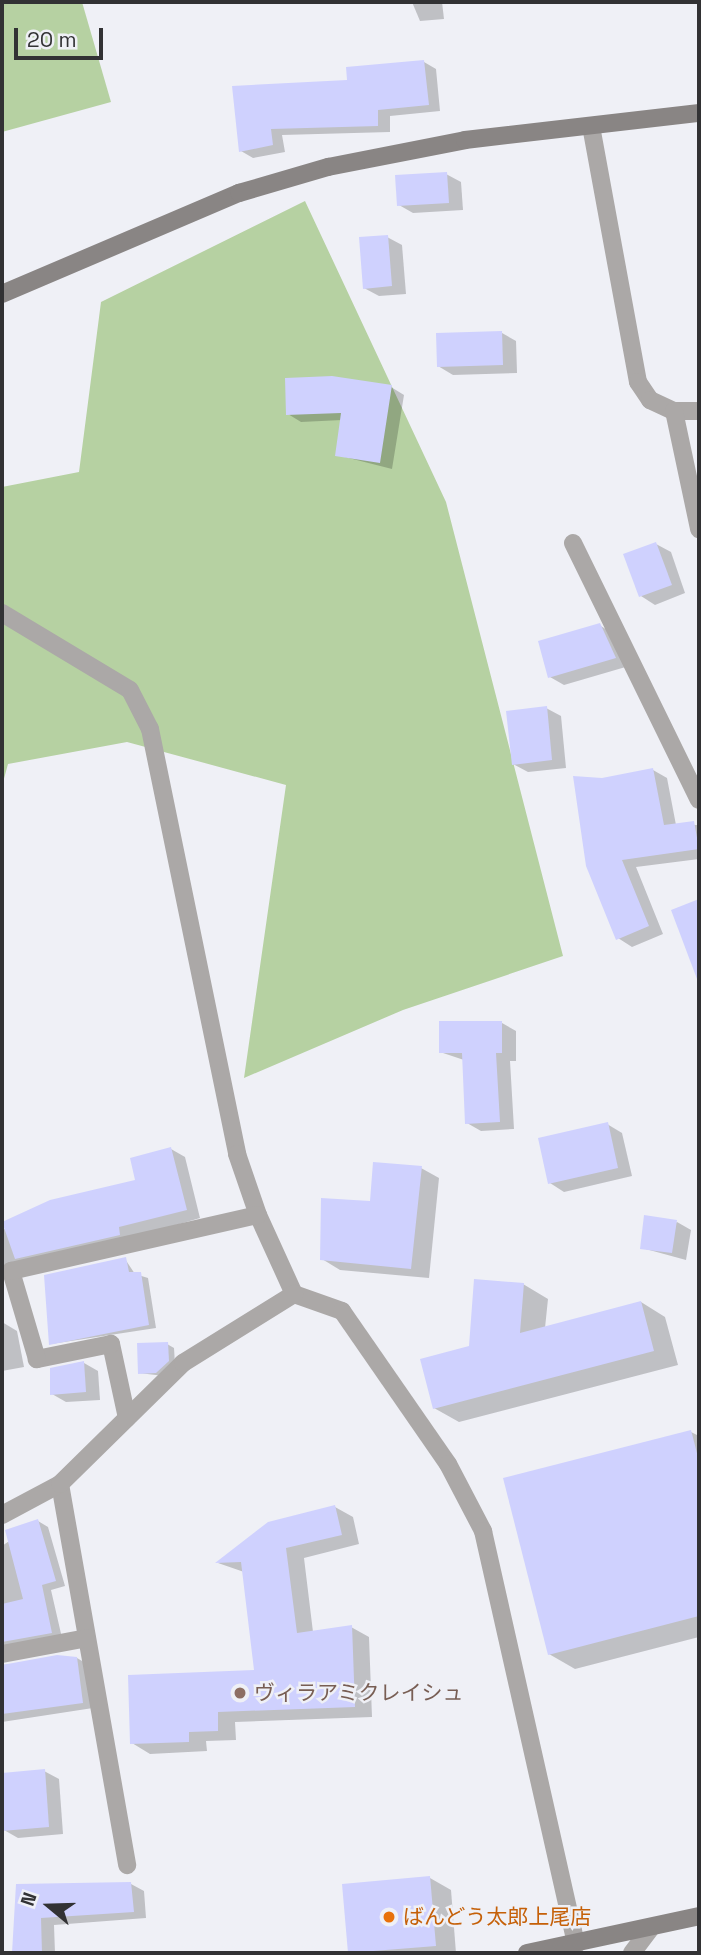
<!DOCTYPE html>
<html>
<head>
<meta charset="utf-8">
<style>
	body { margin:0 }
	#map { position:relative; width:701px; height:1955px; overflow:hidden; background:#eff0f6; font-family:"Space Grotesk","Noto Sans JP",sans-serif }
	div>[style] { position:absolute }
	.green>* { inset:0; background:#b6d1a2 }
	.shadow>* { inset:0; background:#0003 }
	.building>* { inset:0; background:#cfd1fe }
	.street>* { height:18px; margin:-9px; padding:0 9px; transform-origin:9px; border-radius:9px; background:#aba8a7 }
	.secondary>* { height:18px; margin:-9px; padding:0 9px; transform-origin:9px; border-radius:9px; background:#898584 }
	.dots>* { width:19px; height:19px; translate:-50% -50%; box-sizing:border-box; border:4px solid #eff0f6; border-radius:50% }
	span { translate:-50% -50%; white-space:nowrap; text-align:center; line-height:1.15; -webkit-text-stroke:5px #eff0f6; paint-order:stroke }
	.education-label { font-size:21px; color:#785e54 }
	.left { translate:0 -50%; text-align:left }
	.food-label { font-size:21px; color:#c56008 }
	.frame { position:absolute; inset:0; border:4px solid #323234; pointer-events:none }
	.north { position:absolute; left:14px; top:1871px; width:70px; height:70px; -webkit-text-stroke:5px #eff0f6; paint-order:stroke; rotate:289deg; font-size:19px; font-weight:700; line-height:28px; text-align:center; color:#323234 }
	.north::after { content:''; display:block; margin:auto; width:24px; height:32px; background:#323234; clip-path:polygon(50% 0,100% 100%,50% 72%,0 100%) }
	.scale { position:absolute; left:14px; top:28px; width:89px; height:32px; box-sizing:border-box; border:4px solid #323234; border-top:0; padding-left:9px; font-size:21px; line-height:24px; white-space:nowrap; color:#323234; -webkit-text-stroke:5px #eff0f6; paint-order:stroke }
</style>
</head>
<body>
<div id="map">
	<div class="green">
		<div style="clip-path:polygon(2px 2px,82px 2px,111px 102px,2px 132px)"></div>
		<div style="clip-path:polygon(305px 201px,446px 502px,563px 956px,403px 1010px,244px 1078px,286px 785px,127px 742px,8px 764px,2px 786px,2px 487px,79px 472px,101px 302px)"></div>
	</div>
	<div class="shadow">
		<div style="clip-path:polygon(412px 2px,442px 2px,444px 19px,420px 21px)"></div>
		<div style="clip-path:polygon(424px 62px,436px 69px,440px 111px,390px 116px,390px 132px,282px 135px,285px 152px,253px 158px,241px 151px,234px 88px,349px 82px)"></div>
		<div style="clip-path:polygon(446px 174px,461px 182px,463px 210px,413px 213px,399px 205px)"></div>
		<div style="clip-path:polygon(387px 237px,402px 245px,406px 294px,379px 296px,364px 288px)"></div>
		<div style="clip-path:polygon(502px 333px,516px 341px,517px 373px,453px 375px,438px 366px)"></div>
		<div style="clip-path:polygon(391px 387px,404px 395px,392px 469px,337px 455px,342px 420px,301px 422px,288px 414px)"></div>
		<div style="clip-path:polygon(656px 544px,671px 552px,685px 593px,655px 605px,641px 596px)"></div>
		<div style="clip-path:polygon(599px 625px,614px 634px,629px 666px,564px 685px,550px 677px)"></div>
		<div style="clip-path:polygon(546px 708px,561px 716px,566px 768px,528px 772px,513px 764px)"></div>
		<div style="clip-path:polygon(653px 770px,667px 778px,676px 825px,699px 825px,699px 859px,636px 867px,663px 934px,632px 947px,618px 938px,602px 780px)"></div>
		<div style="clip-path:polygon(502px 1023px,516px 1031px,516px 1061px,510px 1061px,514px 1129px,481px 1131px,467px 1123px,464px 1060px,440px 1052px)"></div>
		<div style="clip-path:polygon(607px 1124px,622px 1133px,632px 1176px,564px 1192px,550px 1183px)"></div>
		<div style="clip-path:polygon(171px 1149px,185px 1157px,200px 1218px,2px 1276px,2px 1230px,137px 1181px)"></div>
		<div style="clip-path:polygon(421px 1168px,439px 1178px,429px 1278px,340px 1270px,322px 1259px,371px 1203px)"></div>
		<div style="clip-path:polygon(677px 1222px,691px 1230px,686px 1260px,642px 1248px)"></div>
		<div style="clip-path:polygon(125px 1259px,135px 1274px,148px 1278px,156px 1328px,51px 1344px)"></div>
		<div style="clip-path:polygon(523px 1284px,548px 1299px,545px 1328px,641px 1302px,665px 1317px,678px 1365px,459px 1422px,434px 1408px)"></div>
		<div style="clip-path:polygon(2px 1322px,17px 1331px,24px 1367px,2px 1371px)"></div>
		<div style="clip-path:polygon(167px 1344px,174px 1348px,175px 1365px,164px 1376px,139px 1373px)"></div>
		<div style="clip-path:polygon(84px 1363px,98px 1371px,100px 1400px,66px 1402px,52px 1394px)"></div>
		<div style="clip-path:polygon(691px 1432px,699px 1436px,699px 1637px,575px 1669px,549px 1654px)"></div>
		<div style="clip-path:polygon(335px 1507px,353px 1517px,359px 1544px,304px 1558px,313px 1632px,351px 1627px,369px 1637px,372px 1717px,235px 1722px,236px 1740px,206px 1741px,207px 1751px,150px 1754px,132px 1743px,256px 1672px,244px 1572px,218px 1563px)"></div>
		<div style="clip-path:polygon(38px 1521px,48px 1527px,65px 1586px,51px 1590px,62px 1638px,2px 1661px,2px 1546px)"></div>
		<div style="clip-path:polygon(77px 1658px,87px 1664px,93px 1708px,2px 1722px,2px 1665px)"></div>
		<div style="clip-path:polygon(44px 1771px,59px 1779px,63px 1834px,18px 1838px,4px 1830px,2px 1775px)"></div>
		<div style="clip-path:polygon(430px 1878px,451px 1890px,456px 1953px,349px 1952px)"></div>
		<div style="clip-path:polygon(131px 1884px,144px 1891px,146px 1918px,54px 1925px,55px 1953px,15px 1953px,18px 1886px)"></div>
	</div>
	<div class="building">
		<div style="clip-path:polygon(424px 60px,429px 105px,378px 110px,378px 126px,271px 129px,273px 145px,239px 152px,232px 86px,347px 80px,346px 67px)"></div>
		<div style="clip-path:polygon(447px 172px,449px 203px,397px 206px,395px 175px)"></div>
		<div style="clip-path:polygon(388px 235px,392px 286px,363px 289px,359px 237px)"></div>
		<div style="clip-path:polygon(502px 331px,503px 365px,437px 367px,436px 333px)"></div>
		<div style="clip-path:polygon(332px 376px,392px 385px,380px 463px,335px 456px,341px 413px,286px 415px,285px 378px)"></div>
		<div style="clip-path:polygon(656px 542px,672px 585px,639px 597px,623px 554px)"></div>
		<div style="clip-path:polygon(600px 623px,616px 658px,548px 678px,538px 641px)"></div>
		<div style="clip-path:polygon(547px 706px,552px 760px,512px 765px,506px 711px)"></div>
		<div style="clip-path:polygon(653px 768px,664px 825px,694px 821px,699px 849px,622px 860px,649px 926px,616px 940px,586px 866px,573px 776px,602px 778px)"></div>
		<div style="clip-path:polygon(699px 899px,699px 979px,697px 979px,671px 910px)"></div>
		<div style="clip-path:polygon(439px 1021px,502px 1021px,502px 1053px,496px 1053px,500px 1122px,465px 1124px,462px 1053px,439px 1053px)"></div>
		<div style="clip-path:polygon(608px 1122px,618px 1168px,548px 1184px,538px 1138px)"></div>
		<div style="clip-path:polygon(171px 1147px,187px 1210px,119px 1227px,120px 1235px,15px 1259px,2px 1222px,50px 1200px,135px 1180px,130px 1158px)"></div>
		<div style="clip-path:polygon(373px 1162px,422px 1166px,411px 1269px,320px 1260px,321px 1198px,370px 1201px)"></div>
		<div style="clip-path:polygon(644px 1215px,677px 1220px,672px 1253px,640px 1249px)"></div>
		<div style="clip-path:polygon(126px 1257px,129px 1272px,141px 1272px,149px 1325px,49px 1345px,44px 1275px)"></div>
		<div style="clip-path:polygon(474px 1279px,524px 1283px,520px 1333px,641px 1301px,654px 1351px,433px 1409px,420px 1359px,469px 1346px)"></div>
		<div style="clip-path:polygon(168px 1342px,169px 1361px,156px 1373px,138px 1374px,137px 1343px)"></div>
		<div style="clip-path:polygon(84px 1361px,86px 1392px,50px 1395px,50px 1368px)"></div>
		<div style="clip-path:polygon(691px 1430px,699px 1461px,699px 1616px,548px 1655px,503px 1478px)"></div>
		<div style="clip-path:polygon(335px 1505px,342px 1535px,286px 1548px,297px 1633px,352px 1625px,355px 1707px,218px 1712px,218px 1731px,189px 1732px,189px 1742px,130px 1744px,128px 1675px,254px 1670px,241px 1562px,215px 1563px,268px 1522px)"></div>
		<div style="clip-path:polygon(38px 1519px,56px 1581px,42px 1585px,52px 1633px,2px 1642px,2px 1604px,23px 1599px,5px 1530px)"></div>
		<div style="clip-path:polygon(57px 1655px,77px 1657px,83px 1703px,2px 1714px,2px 1665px)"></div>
		<div style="clip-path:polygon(45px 1769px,49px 1827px,2px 1831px,2px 1773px)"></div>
		<div style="clip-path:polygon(430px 1876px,436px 1946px,348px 1953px,342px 1884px)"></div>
		<div style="clip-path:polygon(131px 1882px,134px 1912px,41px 1918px,42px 1953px,12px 1953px,16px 1884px)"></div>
	</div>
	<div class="street">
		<div style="left:591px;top:126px;width:260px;rotate:79.6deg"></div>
		<div style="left:638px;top:382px;width:22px;rotate:56deg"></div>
		<div style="left:650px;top:400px;width:26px;rotate:25deg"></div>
		<div style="left:674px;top:411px;width:25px"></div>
		<div style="left:674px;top:411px;width:121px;rotate:78deg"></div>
		<div style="left:573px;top:543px;width:286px;rotate:63.9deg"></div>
		<div style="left:2px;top:613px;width:149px;rotate:31deg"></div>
		<div style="left:130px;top:690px;width:44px;rotate:62.9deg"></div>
		<div style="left:150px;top:729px;width:434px;rotate:78.4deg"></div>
		<div style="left:237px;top:1154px;width:65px;rotate:71deg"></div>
		<div style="left:258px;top:1215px;width:87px;rotate:65.5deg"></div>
		<div style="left:294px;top:1294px;width:51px;rotate:19.5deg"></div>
		<div style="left:342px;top:1311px;width:186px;rotate:55.3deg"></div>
		<div style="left:448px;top:1464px;width:76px;rotate:62.4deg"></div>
		<div style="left:483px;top:1531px;width:424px;rotate:77.3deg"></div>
		<div style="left:127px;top:1418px;width:76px;rotate:-102.2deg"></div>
		<div style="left:111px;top:1344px;width:76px;rotate:168.5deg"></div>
		<div style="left:37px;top:1359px;width:92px;rotate:-106.5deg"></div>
		<div style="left:11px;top:1271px;width:253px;rotate:-12.8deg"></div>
		<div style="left:60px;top:1484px;width:387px;rotate:80deg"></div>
		<div style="left:2px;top:1515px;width:66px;rotate:-28.1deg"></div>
		<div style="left:60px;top:1484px;width:173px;rotate:-44.5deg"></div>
		<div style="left:183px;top:1363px;width:131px;rotate:-31.9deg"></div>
		<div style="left:2px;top:1654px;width:86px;rotate:-10.7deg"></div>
		<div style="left:632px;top:1953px;width:30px;rotate:-53deg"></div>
	</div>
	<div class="secondary">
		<div style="left:2px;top:294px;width:258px;rotate:-23.1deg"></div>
		<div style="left:239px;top:193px;width:93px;rotate:-16.3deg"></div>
		<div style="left:328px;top:167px;width:140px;rotate:-11.1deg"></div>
		<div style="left:465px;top:140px;width:236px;rotate:-6.6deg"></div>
		<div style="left:527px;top:1953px;width:176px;rotate:-12.1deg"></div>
	</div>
	<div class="dots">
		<div style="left:240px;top:1693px;background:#8d6e63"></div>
		<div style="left:389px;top:1917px;background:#e8710a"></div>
	</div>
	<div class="education-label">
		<span class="left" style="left:254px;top:1693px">ヴィラアミクレイシュ</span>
	</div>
	<div class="food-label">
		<span class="left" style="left:403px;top:1917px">ばんどう太郎上尾店</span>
	</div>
	<div class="frame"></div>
	<div class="north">N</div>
	<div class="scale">20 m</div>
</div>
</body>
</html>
